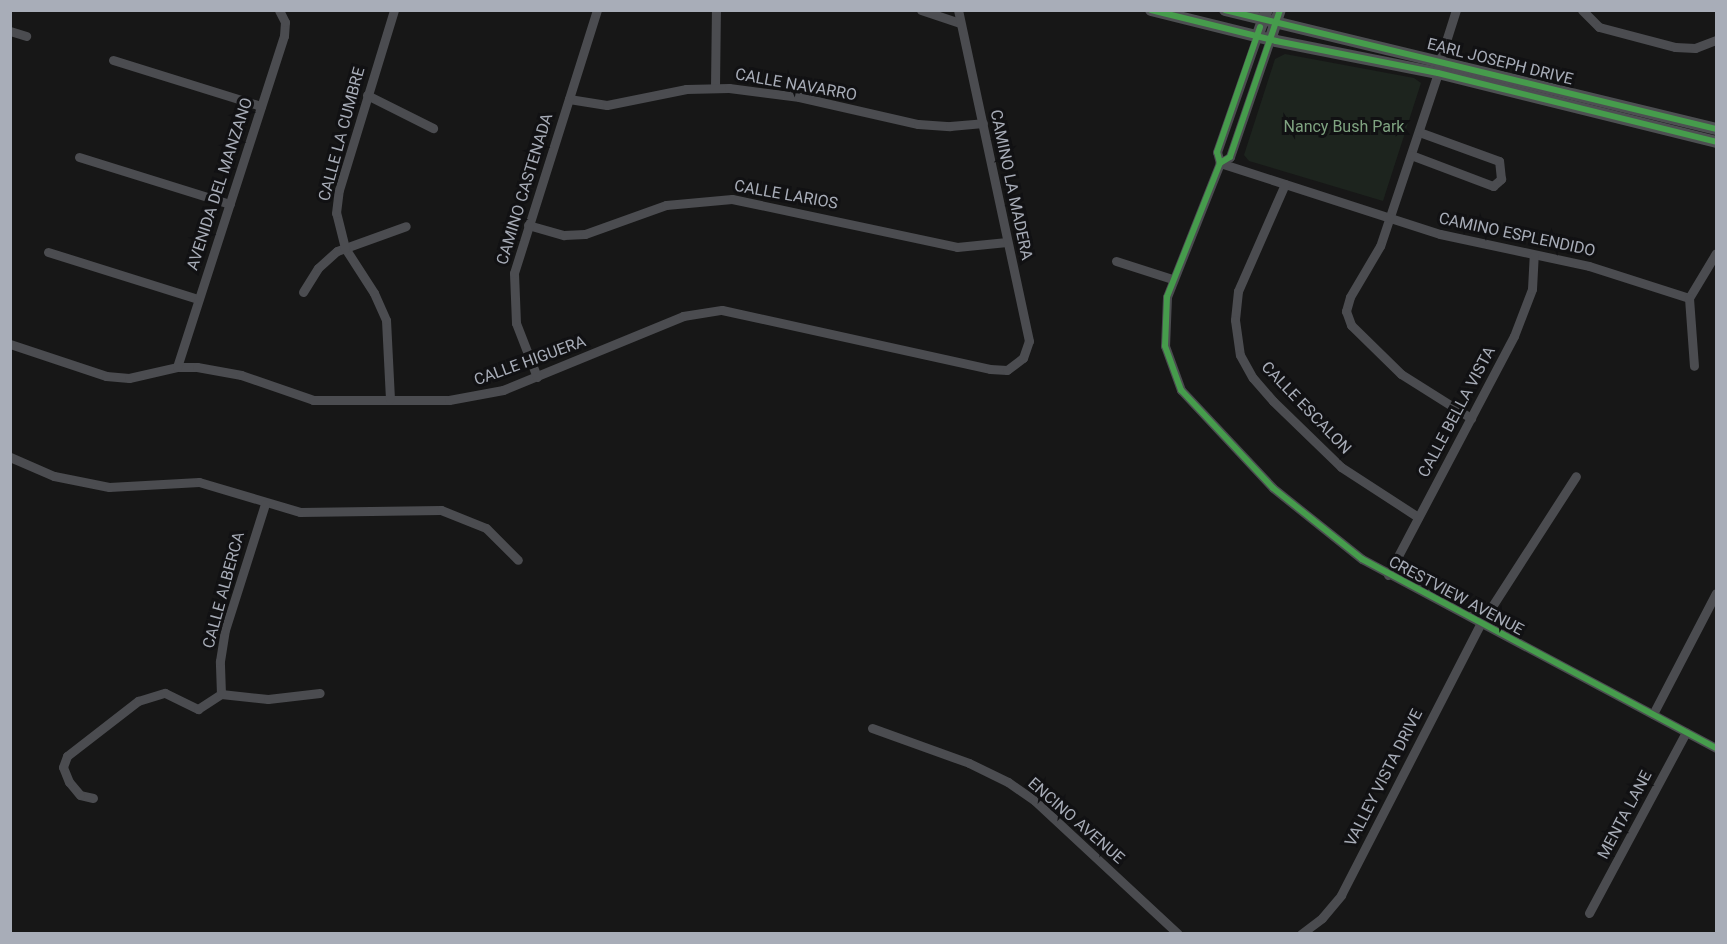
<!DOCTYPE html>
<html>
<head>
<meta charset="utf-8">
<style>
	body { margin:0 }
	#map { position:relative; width:1727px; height:944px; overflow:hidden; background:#171717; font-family:Roboto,sans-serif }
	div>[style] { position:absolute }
	.green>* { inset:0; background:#1d241e }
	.minor>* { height:9px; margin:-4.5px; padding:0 4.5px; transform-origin:4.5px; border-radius:4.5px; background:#4b4c50 }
	.major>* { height:12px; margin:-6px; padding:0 6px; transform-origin:6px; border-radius:6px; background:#4d4f52 }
	.cycleway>* { height:6px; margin:-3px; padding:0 3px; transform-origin:3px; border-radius:3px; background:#469c4c }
	span { translate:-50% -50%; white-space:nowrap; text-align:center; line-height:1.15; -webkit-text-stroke:6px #111113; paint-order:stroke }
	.street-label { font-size:16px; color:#a8adb8 }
	.park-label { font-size:16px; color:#7fa381 }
	.frame { position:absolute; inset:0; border:12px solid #a8adb8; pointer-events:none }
</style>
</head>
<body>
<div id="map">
	<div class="green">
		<div style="clip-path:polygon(1285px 54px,1414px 78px,1421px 83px,1383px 201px,1249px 161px,1244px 155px,1275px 59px)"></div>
	</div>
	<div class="minor">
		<div style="left:921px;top:10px;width:41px;rotate:18.4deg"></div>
		<div style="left:1582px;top:10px;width:24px;rotate:45deg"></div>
		<div style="left:1599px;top:27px;width:79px;rotate:14.7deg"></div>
		<div style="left:1675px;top:47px;width:20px;rotate:3deg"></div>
		<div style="left:1695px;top:48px;width:22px;rotate:-21deg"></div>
		<div style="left:10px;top:31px;width:17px;rotate:17deg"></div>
		<div style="left:1270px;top:40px;width:124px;rotate:108.9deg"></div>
		<div style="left:1230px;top:157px;width:12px;rotate:149deg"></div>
		<div style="left:1220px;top:163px;width:144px;rotate:111.6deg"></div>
		<div style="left:1167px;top:297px;width:49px;rotate:92.3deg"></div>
		<div style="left:1165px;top:346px;width:47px;rotate:70deg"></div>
		<div style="left:1181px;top:390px;width:134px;rotate:46.8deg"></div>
		<div style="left:1273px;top:488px;width:114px;rotate:38.6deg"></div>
		<div style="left:1362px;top:559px;width:401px;rotate:28.1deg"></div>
		<div style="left:113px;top:60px;width:155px;rotate:17.3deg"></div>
		<div style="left:1440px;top:60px;width:52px;rotate:-72.3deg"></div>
		<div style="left:1438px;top:73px;width:182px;rotate:108.5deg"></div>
		<div style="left:1380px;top:246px;width:59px;rotate:120.5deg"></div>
		<div style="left:1350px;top:297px;width:15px;rotate:106deg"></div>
		<div style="left:1346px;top:311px;width:15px;rotate:70deg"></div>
		<div style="left:1351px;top:325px;width:70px;rotate:44.4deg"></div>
		<div style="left:1401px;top:374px;width:83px;rotate:32.2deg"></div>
		<div style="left:715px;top:87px;width:77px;rotate:-89.3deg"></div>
		<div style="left:367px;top:95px;width:74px;rotate:26.6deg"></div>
		<div style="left:569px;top:99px;width:38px;rotate:9deg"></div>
		<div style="left:607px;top:105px;width:81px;rotate:-11.4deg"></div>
		<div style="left:686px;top:89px;width:43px;rotate:-1.3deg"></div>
		<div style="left:729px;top:88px;width:71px;rotate:7.3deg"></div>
		<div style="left:799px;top:97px;width:122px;rotate:12.8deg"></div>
		<div style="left:918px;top:124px;width:32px;rotate:4deg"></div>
		<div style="left:950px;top:126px;width:33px;rotate:-5deg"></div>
		<div style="left:1411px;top:155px;width:88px;rotate:20.7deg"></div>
		<div style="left:1493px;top:186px;width:11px;rotate:-41deg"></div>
		<div style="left:1501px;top:179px;width:18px;rotate:-96deg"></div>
		<div style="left:1499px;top:161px;width:85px;rotate:-160.1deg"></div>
		<div style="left:79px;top:157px;width:158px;rotate:17.3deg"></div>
		<div style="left:1220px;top:163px;width:231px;rotate:17.9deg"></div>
		<div style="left:1440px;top:234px;width:152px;rotate:12.1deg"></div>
		<div style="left:1589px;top:266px;width:105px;rotate:17.7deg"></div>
		<div style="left:1689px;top:298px;width:52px;rotate:-59deg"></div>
		<div style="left:1220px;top:163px;width:11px;rotate:-105deg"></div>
		<div style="left:1217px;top:152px;width:122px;rotate:-70.8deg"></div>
		<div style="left:1285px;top:184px;width:117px;rotate:113.7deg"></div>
		<div style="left:1238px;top:291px;width:29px;rotate:96deg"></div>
		<div style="left:1235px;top:320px;width:35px;rotate:82deg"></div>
		<div style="left:1240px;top:355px;width:26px;rotate:61deg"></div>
		<div style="left:1253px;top:378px;width:30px;rotate:49deg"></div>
		<div style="left:1273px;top:401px;width:95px;rotate:44.1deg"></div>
		<div style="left:1341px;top:467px;width:92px;rotate:33deg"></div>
		<div style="left:528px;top:225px;width:37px;rotate:16deg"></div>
		<div style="left:564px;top:235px;width:21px;rotate:-3deg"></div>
		<div style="left:585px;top:234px;width:86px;rotate:-19.7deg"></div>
		<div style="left:666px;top:205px;width:66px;rotate:-5.2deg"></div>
		<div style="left:732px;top:199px;width:230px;rotate:12deg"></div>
		<div style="left:957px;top:247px;width:50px;rotate:-5.7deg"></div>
		<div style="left:48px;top:252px;width:157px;rotate:17.4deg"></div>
		<div style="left:1116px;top:261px;width:59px;rotate:17.8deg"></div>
		<div style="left:303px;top:292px;width:28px;rotate:-58deg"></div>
		<div style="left:318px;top:268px;width:25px;rotate:-42deg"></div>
		<div style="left:337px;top:251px;width:73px;rotate:-19.9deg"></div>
		<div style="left:1689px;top:298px;width:68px;rotate:85.8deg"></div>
		<div style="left:10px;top:344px;width:101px;rotate:18.4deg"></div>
		<div style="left:106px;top:376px;width:23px;rotate:5deg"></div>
		<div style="left:129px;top:378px;width:49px;rotate:-12.9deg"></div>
		<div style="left:177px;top:367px;width:20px"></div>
		<div style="left:197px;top:367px;width:45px;rotate:10.3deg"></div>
		<div style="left:241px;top:375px;width:76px;rotate:19.1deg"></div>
		<div style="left:313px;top:400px;width:136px"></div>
		<div style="left:449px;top:400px;width:55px;rotate:-10.5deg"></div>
		<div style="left:503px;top:390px;width:195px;rotate:-22.3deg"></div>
		<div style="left:683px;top:316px;width:39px;rotate:-9deg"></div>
		<div style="left:722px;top:310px;width:274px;rotate:12.4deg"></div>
		<div style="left:990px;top:369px;width:17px;rotate:3deg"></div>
		<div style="left:1007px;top:370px;width:20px;rotate:-37deg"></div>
		<div style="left:1023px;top:358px;width:18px;rotate:-71deg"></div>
		<div style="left:1029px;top:341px;width:339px;rotate:-102.1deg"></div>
		<div style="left:177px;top:367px;width:348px;rotate:-72.1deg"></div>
		<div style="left:284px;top:36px;width:14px;rotate:-86deg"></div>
		<div style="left:285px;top:22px;width:13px;rotate:-117deg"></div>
		<div style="left:537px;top:377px;width:58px;rotate:-111.3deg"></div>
		<div style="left:516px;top:323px;width:50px;rotate:-92.3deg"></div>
		<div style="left:514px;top:273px;width:276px;rotate:-72.5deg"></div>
		<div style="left:390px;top:399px;width:79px;rotate:-92.9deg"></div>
		<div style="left:386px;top:320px;width:30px;rotate:-114deg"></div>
		<div style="left:374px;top:293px;width:54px;rotate:-122.8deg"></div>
		<div style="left:345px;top:248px;width:36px;rotate:-104deg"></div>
		<div style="left:336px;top:213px;width:23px;rotate:-83deg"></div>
		<div style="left:339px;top:190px;width:188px;rotate:-73deg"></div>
		<div style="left:10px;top:457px;width:48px;rotate:23.4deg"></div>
		<div style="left:54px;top:476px;width:56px;rotate:11.3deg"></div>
		<div style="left:109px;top:487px;width:90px;rotate:-3.2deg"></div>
		<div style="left:199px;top:482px;width:105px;rotate:16.5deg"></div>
		<div style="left:300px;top:512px;width:141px;rotate:-0.8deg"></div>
		<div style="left:441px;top:510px;width:48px;rotate:21.8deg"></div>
		<div style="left:486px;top:528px;width:45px;rotate:45deg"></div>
		<div style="left:1388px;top:575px;width:270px;rotate:-62.2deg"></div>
		<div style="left:1514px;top:336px;width:50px;rotate:-69deg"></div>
		<div style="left:1532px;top:289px;width:33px;rotate:-87deg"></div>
		<div style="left:221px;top:694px;width:33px;rotate:-92deg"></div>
		<div style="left:220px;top:661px;width:31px;rotate:-81deg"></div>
		<div style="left:225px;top:630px;width:132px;rotate:-72.4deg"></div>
		<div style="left:1653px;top:714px;width:136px;rotate:-62.5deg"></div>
		<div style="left:872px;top:728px;width:103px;rotate:19.8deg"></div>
		<div style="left:969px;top:763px;width:43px;rotate:26deg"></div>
		<div style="left:1008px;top:782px;width:33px;rotate:35deg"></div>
		<div style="left:1035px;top:801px;width:195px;rotate:42.9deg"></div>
		<div style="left:93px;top:798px;width:13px;rotate:-167deg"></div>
		<div style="left:80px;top:795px;width:17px;rotate:-130deg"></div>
		<div style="left:69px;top:782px;width:16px;rotate:-112deg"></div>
		<div style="left:63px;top:767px;width:12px;rotate:-70deg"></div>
		<div style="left:67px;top:756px;width:90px;rotate:-37.8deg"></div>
		<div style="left:138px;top:701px;width:28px;rotate:-17deg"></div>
		<div style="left:165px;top:693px;width:37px;rotate:26deg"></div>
		<div style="left:198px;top:709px;width:27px;rotate:-33deg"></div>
		<div style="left:221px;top:694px;width:47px;rotate:6.1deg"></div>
		<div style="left:268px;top:699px;width:52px;rotate:-6.6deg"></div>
		<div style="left:1589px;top:913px;width:205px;rotate:-61.8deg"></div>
		<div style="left:1301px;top:934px;width:26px;rotate:-37deg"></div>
		<div style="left:1322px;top:918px;width:30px;rotate:-50deg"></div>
		<div style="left:1341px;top:895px;width:304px;rotate:-62.8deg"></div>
		<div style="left:1480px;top:625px;width:177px;rotate:-57.2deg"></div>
	</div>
	<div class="major">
		<div style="left:1151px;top:10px;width:129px;rotate:13.9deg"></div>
		<div style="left:1276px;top:41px;width:165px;rotate:11.2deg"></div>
		<div style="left:1438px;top:73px;width:286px;rotate:13.9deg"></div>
		<div style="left:1225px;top:10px;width:505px;rotate:13.62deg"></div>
		<div style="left:1257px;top:37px;width:29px;rotate:-70deg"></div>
		<div style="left:1270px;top:40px;width:32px;rotate:-72deg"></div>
	</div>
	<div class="cycleway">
		<div style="left:1151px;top:10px;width:129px;rotate:13.9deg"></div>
		<div style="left:1276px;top:41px;width:165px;rotate:11.2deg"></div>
		<div style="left:1438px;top:73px;width:286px;rotate:13.9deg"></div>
		<div style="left:1225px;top:10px;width:505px;rotate:13.62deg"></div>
		<div style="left:1280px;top:10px;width:155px;rotate:108.8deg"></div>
		<div style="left:1230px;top:157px;width:12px;rotate:149deg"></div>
		<div style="left:1220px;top:163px;width:144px;rotate:111.6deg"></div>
		<div style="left:1167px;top:297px;width:49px;rotate:92.3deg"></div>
		<div style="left:1165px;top:346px;width:47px;rotate:70deg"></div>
		<div style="left:1181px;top:390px;width:134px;rotate:46.8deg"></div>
		<div style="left:1273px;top:488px;width:114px;rotate:38.6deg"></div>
		<div style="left:1362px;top:559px;width:401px;rotate:28.1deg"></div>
		<div style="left:1220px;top:163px;width:11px;rotate:-105deg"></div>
		<div style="left:1217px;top:152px;width:132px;rotate:-71deg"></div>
	</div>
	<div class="street-label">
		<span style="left:1500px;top:62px;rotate:14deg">EARL JOSEPH DRIVE</span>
		<span style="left:796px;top:85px;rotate:10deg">CALLE NAVARRO</span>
		<span style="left:342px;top:134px;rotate:-75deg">CALLE LA CUMBRE</span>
		<span style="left:220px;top:184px;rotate:-72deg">AVENIDA DEL MANZANO</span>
		<span style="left:1011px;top:185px;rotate:78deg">CAMINO LA MADERA</span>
		<span style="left:525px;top:189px;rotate:-73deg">CAMINO CASTENADA</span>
		<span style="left:786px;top:195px;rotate:10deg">CALLE LARIOS</span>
		<span style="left:1517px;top:235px;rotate:12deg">CAMINO ESPLENDIDO</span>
		<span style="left:530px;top:361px;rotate:-20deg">CALLE HIGUERA</span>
		<span style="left:1306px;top:408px;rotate:46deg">CALLE ESCALON</span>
		<span style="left:1457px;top:412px;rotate:-62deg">CALLE BELLA VISTA</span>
		<span style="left:224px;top:590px;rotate:-75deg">CALLE ALBERCA</span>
		<span style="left:1456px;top:596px;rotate:28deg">CRESTVIEW AVENUE</span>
		<span style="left:1384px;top:778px;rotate:-63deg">VALLEY VISTA DRIVE</span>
		<span style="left:1625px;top:815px;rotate:-62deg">MENTA LANE</span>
		<span style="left:1076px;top:821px;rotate:41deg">ENCINO AVENUE</span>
	</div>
	<div class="park-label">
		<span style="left:1344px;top:127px">Nancy Bush Park</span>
	</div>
	<div class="frame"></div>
</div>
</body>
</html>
